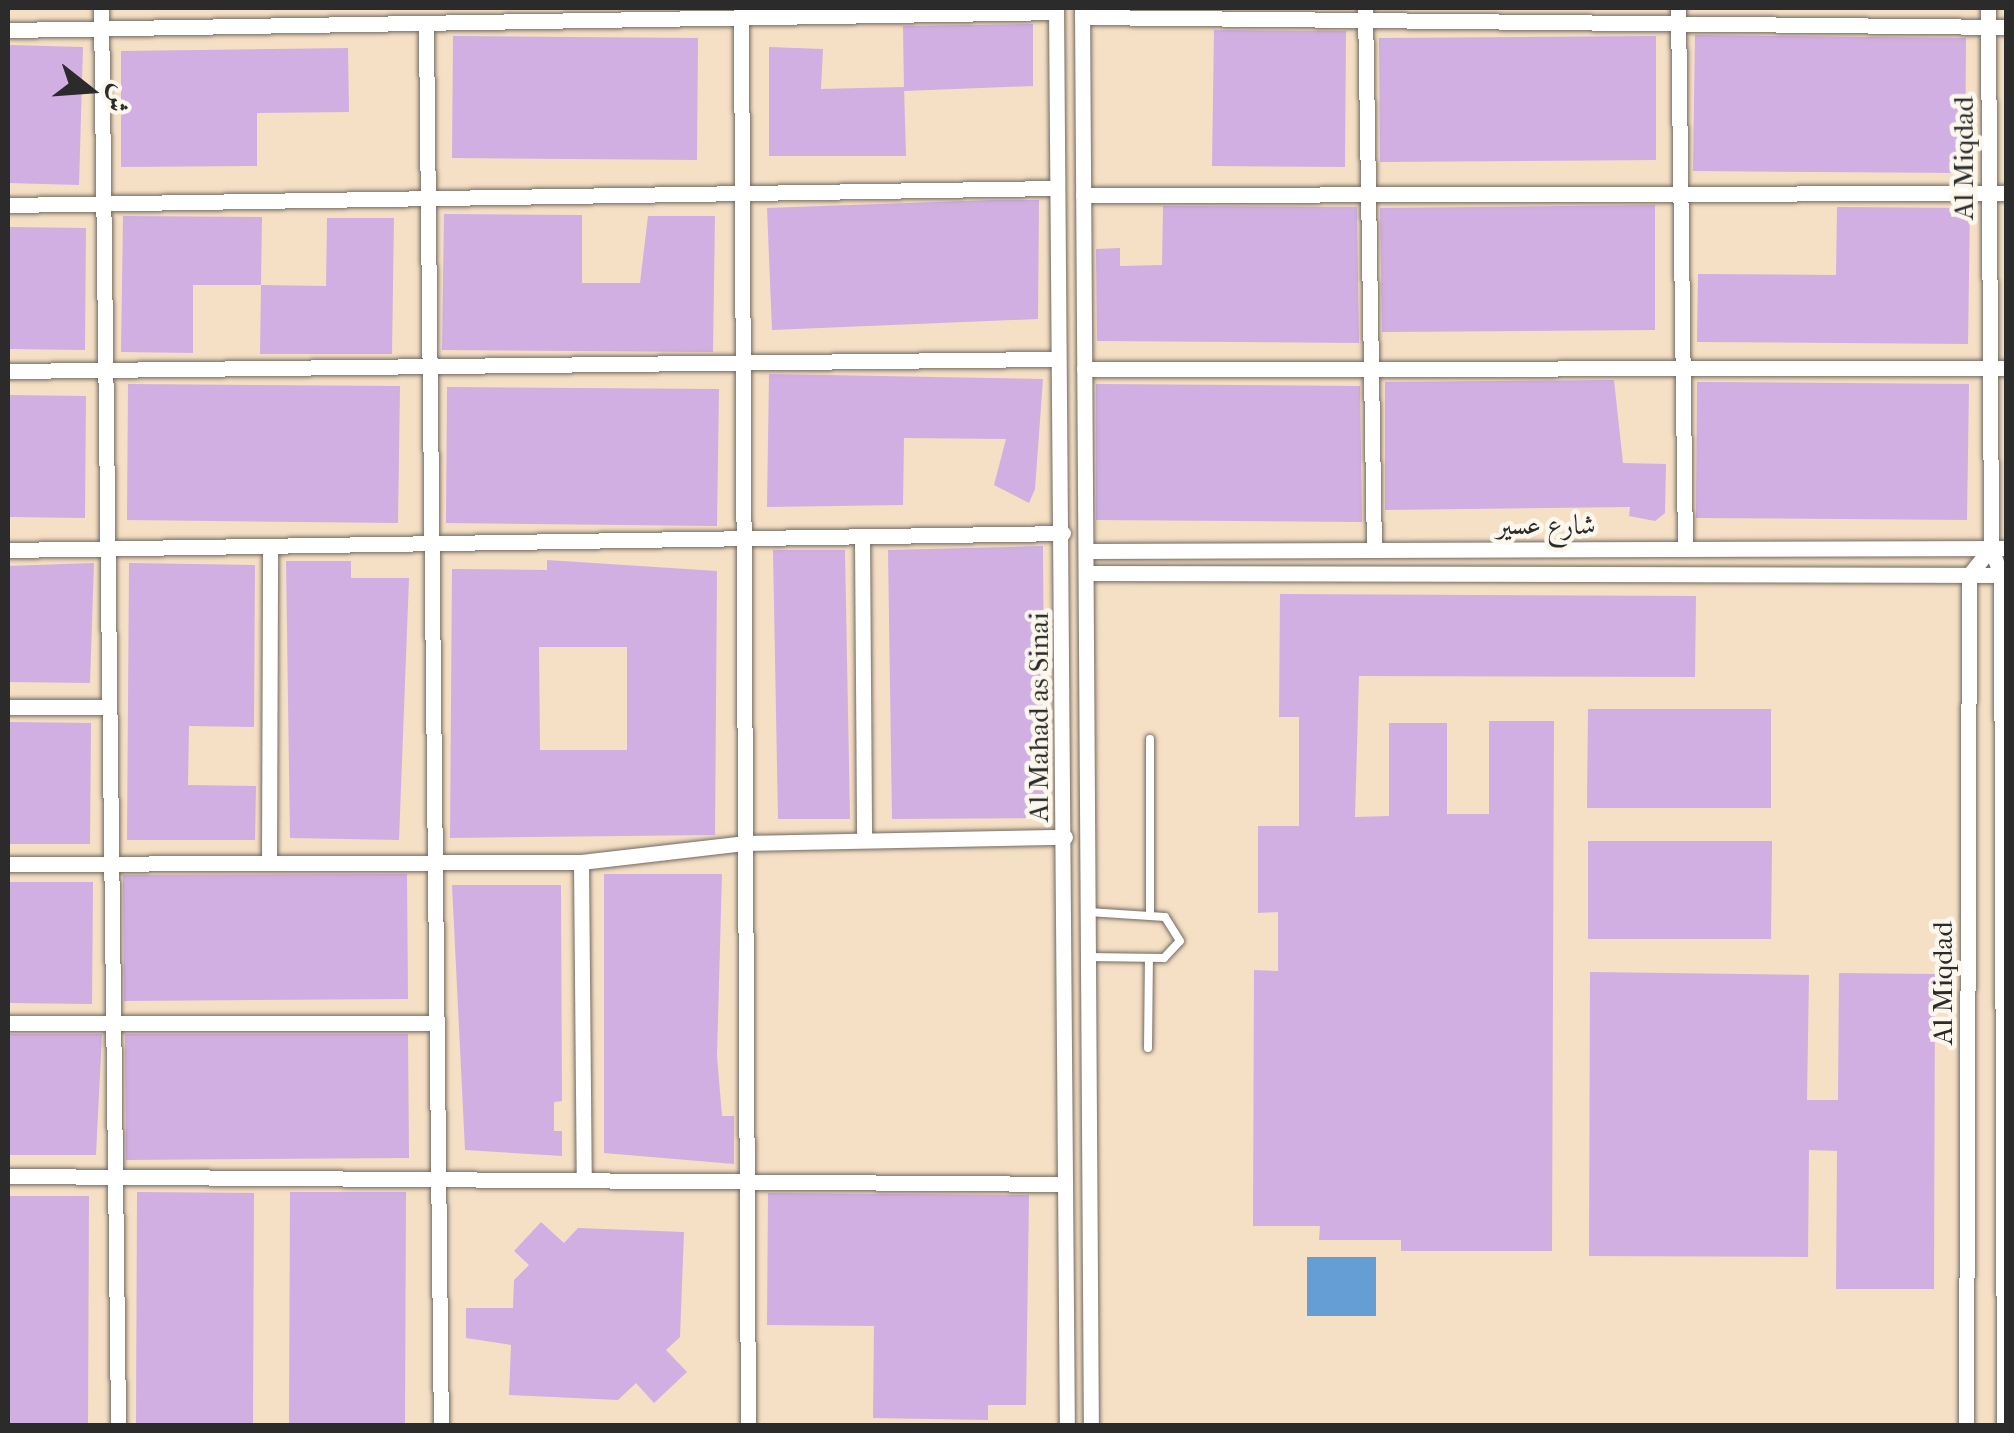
<!DOCTYPE html>
<html>
<head>
<meta charset="utf-8">
<style>
	body { margin:0 }
	#map { position:relative; width:2014px; height:1433px; overflow:hidden; background:#f5dfc5; font-family:"IM FELL French Canon",Amiri,serif }
	div>[style] { position:absolute }
	.water>* { inset:0; background:#659ed4 }
	.building>* { inset:0; background:#d1afe2 }
	.roads { filter:drop-shadow(0 0 2px #726a61) drop-shadow(0 0 2px #726a61) }
	.service>* { height:8px; margin:-4px; padding:0 4px; transform-origin:4px; border-radius:4px; background:#fff }
	.minor>* { height:15px; margin:-7.5px; padding:0 7.5px; transform-origin:7.5px; border-radius:7.5px; background:#fff }
	span { translate:-50% -50%; white-space:nowrap; text-align:center; line-height:1.15; -webkit-text-stroke:9px #fbf7ec; paint-order:stroke }
	.street-label { font-size:28px; color:#2b2b2b }
	.frame { position:absolute; inset:0; border:10px solid #2b2b2b; pointer-events:none }
	.north { position:absolute; left:40px; top:40px; width:100px; height:100px; -webkit-text-stroke:8px #fbf7ec; paint-order:stroke; rotate:107deg; font-size:28px; font-weight:700; line-height:40px; text-align:center; color:#2b2b2b }
	.north::after { content:''; display:block; margin:auto; width:35px; height:45px; background:#2b2b2b; clip-path:polygon(50% 0,100% 100%,50% 72%,0 100%) }
</style>
</head>
<body>
<div id="map">
	<div class="water">
		<div style="clip-path:polygon(1307px 1257px,1376px 1257px,1376px 1316px,1307px 1316px)"></div>
	</div>
	<div class="building">
		<div style="clip-path:polygon(1033px 24px,1033px 86px,904px 91px,903px 26px)"></div>
		<div style="clip-path:polygon(1214px 30px,1346px 31px,1345px 167px,1212px 166px)"></div>
		<div style="clip-path:polygon(1695px 35px,1966px 38px,1965px 173px,1693px 171px)"></div>
		<div style="clip-path:polygon(453px 36px,698px 38px,697px 160px,452px 158px)"></div>
		<div style="clip-path:polygon(1656px 36px,1656px 160px,1380px 162px,1379px 38px)"></div>
		<div style="clip-path:polygon(8px 45px,83px 47px,79px 185px,8px 183px)"></div>
		<div style="clip-path:polygon(769px 47px,823px 49px,821px 89px,904px 87px,906px 156px,769px 156px)"></div>
		<div style="clip-path:polygon(348px 48px,349px 112px,257px 113px,257px 166px,121px 167px,121px 51px)"></div>
		<div style="clip-path:polygon(993px 200px,1039px 200px,1038px 319px,772px 330px,767px 208px)"></div>
		<div style="clip-path:polygon(1655px 205px,1655px 330px,1382px 332px,1380px 208px)"></div>
		<div style="clip-path:polygon(1163px 206px,1357px 207px,1359px 343px,1097px 341px,1096px 249px,1120px 248px,1120px 266px,1162px 265px)"></div>
		<div style="clip-path:polygon(1837px 207px,1970px 208px,1968px 344px,1697px 342px,1698px 274px,1836px 275px)"></div>
		<div style="clip-path:polygon(444px 214px,582px 215px,582px 283px,640px 283px,648px 216px,715px 216px,713px 352px,442px 350px)"></div>
		<div style="clip-path:polygon(123px 216px,262px 217px,261px 285px,193px 285px,193px 353px,121px 352px)"></div>
		<div style="clip-path:polygon(327px 218px,394px 218px,392px 354px,260px 354px,261px 285px,326px 286px)"></div>
		<div style="clip-path:polygon(8px 227px,86px 228px,85px 350px,8px 349px)"></div>
		<div style="clip-path:polygon(769px 374px,1043px 379px,1035px 489px,1029px 503px,994px 485px,1006px 439px,904px 438px,903px 505px,767px 507px)"></div>
		<div style="clip-path:polygon(1614px 380px,1623px 463px,1666px 464px,1665px 513px,1655px 521px,1629px 516px,1630px 507px,1385px 510px,1385px 382px)"></div>
		<div style="clip-path:polygon(1697px 382px,1969px 384px,1967px 520px,1696px 518px)"></div>
		<div style="clip-path:polygon(128px 384px,400px 386px,398px 523px,127px 520px)"></div>
		<div style="clip-path:polygon(1096px 384px,1360px 386px,1362px 522px,1096px 520px)"></div>
		<div style="clip-path:polygon(447px 387px,719px 389px,717px 526px,446px 523px)"></div>
		<div style="clip-path:polygon(8px 395px,86px 396px,85px 518px,8px 517px)"></div>
		<div style="clip-path:polygon(1043px 546px,1045px 818px,892px 819px,888px 550px)"></div>
		<div style="clip-path:polygon(773px 550px,845px 550px,850px 819px,778px 819px)"></div>
		<div style="clip-path:polygon(evenodd,547px 560px,717px 571px,715px 835px,450px 838px,452px 569px,547px 570px,547px 560px,539px 647px,627px 647px,627px 750px,540px 750px,539px 647px)"></div>
		<div style="clip-path:polygon(286px 561px,351px 561px,351px 578px,409px 578px,399px 840px,290px 838px)"></div>
		<div style="clip-path:polygon(94px 563px,90px 683px,8px 682px,8px 566px)"></div>
		<div style="clip-path:polygon(129px 563px,255px 565px,254px 727px,189px 726px,188px 785px,256px 786px,255px 840px,127px 840px)"></div>
		<div style="clip-path:polygon(1280px 594px,1696px 596px,1695px 677px,1359px 676px,1355px 817px,1389px 816px,1389px 723px,1447px 723px,1447px 814px,1489px 814px,1489px 721px,1554px 721px,1552px 1251px,1401px 1251px,1401px 1240px,1319px 1240px,1320px 1226px,1253px 1226px,1254px 970px,1278px 971px,1278px 912px,1258px 913px,1258px 826px,1299px 826px,1299px 717px,1279px 717px)"></div>
		<div style="clip-path:polygon(1588px 709px,1771px 709px,1771px 808px,1587px 808px)"></div>
		<div style="clip-path:polygon(8px 722px,91px 723px,90px 844px,8px 844px)"></div>
		<div style="clip-path:polygon(1588px 841px,1772px 841px,1771px 939px,1588px 939px)"></div>
		<div style="clip-path:polygon(407px 874px,408px 999px,124px 1001px,123px 875px)"></div>
		<div style="clip-path:polygon(604px 874px,722px 874px,717px 1056px,722px 1116px,734px 1116px,734px 1164px,604px 1153px)"></div>
		<div style="clip-path:polygon(8px 882px,93px 882px,92px 1004px,8px 1003px)"></div>
		<div style="clip-path:polygon(452px 885px,561px 885px,562px 1101px,554px 1102px,554px 1131px,562px 1131px,562px 1156px,465px 1150px)"></div>
		<div style="clip-path:polygon(1590px 972px,1809px 975px,1807px 1100px,1838px 1100px,1839px 973px,1935px 974px,1934px 1289px,1836px 1289px,1837px 1151px,1809px 1150px,1808px 1257px,1589px 1256px)"></div>
		<div style="clip-path:polygon(8px 1034px,102px 1034px,96px 1155px,8px 1155px)"></div>
		<div style="clip-path:polygon(125px 1034px,408px 1034px,409px 1158px,126px 1160px)"></div>
		<div style="clip-path:polygon(137px 1192px,254px 1193px,253px 1426px,136px 1426px)"></div>
		<div style="clip-path:polygon(290px 1192px,406px 1192px,405px 1426px,289px 1425px)"></div>
		<div style="clip-path:polygon(768px 1193px,1029px 1195px,1026px 1405px,988px 1405px,988px 1420px,873px 1418px,874px 1326px,767px 1325px)"></div>
		<div style="clip-path:polygon(8px 1196px,89px 1196px,88px 1426px,8px 1426px)"></div>
		<div style="clip-path:polygon(541px 1222px,564px 1243px,578px 1228px,684px 1232px,680px 1337px,666px 1350px,687px 1372px,654px 1403px,636px 1383px,618px 1400px,509px 1395px,511px 1345px,466px 1338px,466px 1308px,513px 1308px,514px 1280px,529px 1265px,514px 1251px)"></div>
	</div>
	<div class="roads">
		<div class="service">
			<div style="left:1150px;top:912px;width:173px;rotate:-90deg"></div>
			<div style="left:1087px;top:957px;width:77px;rotate:0.7deg"></div>
			<div style="left:1164px;top:958px;width:23px;rotate:-47deg"></div>
			<div style="left:1180px;top:941px;width:28px;rotate:-122deg"></div>
			<div style="left:1165px;top:917px;width:77px;rotate:-176.3deg"></div>
			<div style="left:1148px;top:1048px;width:89px;rotate:-89.4deg"></div>
		</div>
		<div class="minor">
			<div style="left:101px;top:8px;width:1418px;rotate:89.31deg"></div>
			<div style="left:741px;top:8px;width:1418px;rotate:89.72deg"></div>
			<div style="left:1056px;top:8px;width:1418px;rotate:89.56deg"></div>
			<div style="left:1082px;top:8px;width:1418px;rotate:89.64deg"></div>
			<div style="left:1365px;top:8px;width:542px;rotate:89.05deg"></div>
			<div style="left:1678px;top:8px;width:541px;rotate:89.26deg"></div>
			<div style="left:1988px;top:8px;width:540px;rotate:89.68deg"></div>
			<div style="left:1082px;top:17px;width:924px;rotate:0.62deg"></div>
			<div style="left:426px;top:28px;width:1398px;rotate:89.39deg"></div>
			<div style="left:8px;top:30px;width:1048px;rotate:-0.98deg"></div>
			<div style="left:1083px;top:195px;width:923px;rotate:-0.12deg"></div>
			<div style="left:8px;top:205px;width:1049px;rotate:-0.93deg"></div>
			<div style="left:1084px;top:369px;width:922px;rotate:-0.06deg"></div>
			<div style="left:8px;top:371px;width:1049px;rotate:-0.66deg"></div>
			<div style="left:862px;top:537px;width:303px;rotate:89.6deg"></div>
			<div style="left:8px;top:550px;width:1055px;rotate:-0.92deg"></div>
			<div style="left:1086px;top:551px;width:920px;rotate:-0.19deg"></div>
			<div style="left:1086px;top:573px;width:920px;rotate:0.12deg"></div>
			<div style="left:8px;top:707px;width:101px"></div>
			<div style="left:581px;top:862px;width:318px;rotate:89.5deg"></div>
			<div style="left:269px;top:863px;width:315px;rotate:-89.8deg"></div>
			<div style="left:8px;top:864px;width:573px;rotate:-0.2deg"></div>
			<div style="left:581px;top:862px;width:164px;rotate:-6.6deg"></div>
			<div style="left:744px;top:843px;width:321px;rotate:-1.1deg"></div>
			<div style="left:8px;top:1023px;width:428px"></div>
			<div style="left:8px;top:1176px;width:1057px;rotate:0.43deg"></div>
			<div style="left:1966px;top:1426px;width:851px;rotate:-89.8deg"></div>
			<div style="left:1969px;top:575px;width:35px;rotate:-51deg"></div>
			<div style="left:1991px;top:548px;width:29px;rotate:70deg"></div>
			<div style="left:2001px;top:575px;width:851px;rotate:89.8deg"></div>
		</div>
	</div>
	<div class="street-label">
		<span style="left:1964px;top:158px;rotate:-90deg">Al Miqdad</span>
		<span style="left:1546px;top:525px">شارع عسير</span>
		<span style="left:1039px;top:717px;rotate:-90deg">Al Mahad as Sinai</span>
		<span style="left:1943px;top:983px;rotate:-90deg">Al Miqdad</span>
	</div>
	<div class="frame"></div>
	<div class="north">ش</div>
</div>
</body>
</html>
